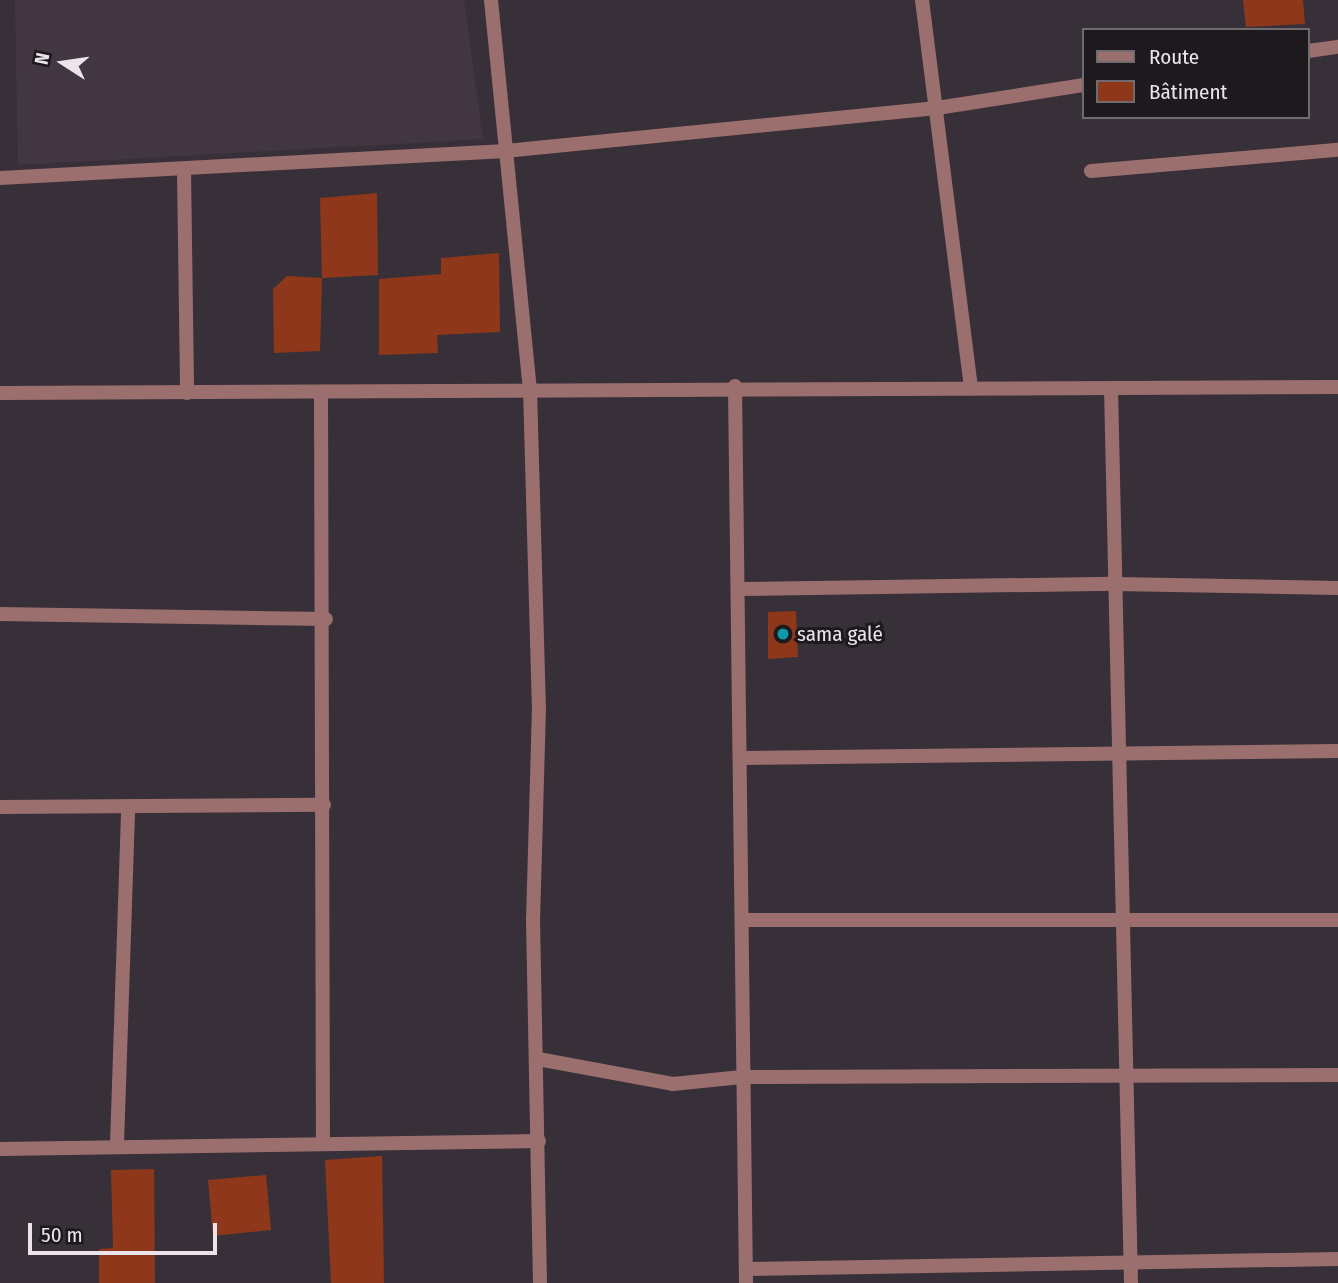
<!DOCTYPE html>
<html>
<head>
<meta charset="utf-8">
<style>
	body { margin:0 }
	#map { position:relative; width:1338px; height:1283px; overflow:hidden; background:#383038; font-family:"Fira Sans Condensed",sans-serif }
	div>[style] { position:absolute }
	.built>* { inset:0; background:#433643 }
	.building>* { inset:0; background:#8f371a }
	.minor>* { height:14px; margin:-7px; padding:0 7px; transform-origin:7px; border-radius:7px; background:#9c6f6f }
	.dots>* { width:19px; height:19px; translate:-50% -50%; box-sizing:border-box; border:4px solid #1d191d; border-radius:50% }
	span { translate:-50% -50%; white-space:nowrap; text-align:center; line-height:1.15; -webkit-text-stroke:6px #1d191d; paint-order:stroke }
	.poi-label { font-size:21px; color:#ebe5eb }
	.left { translate:0 -50%; text-align:left }
	.legend { position:absolute; left:1082px; top:28px; width:228px; height:91px; box-sizing:border-box; background:#1d191d; border:2px solid #6f6b6f; margin:0; padding:9px 12px; list-style:none; font-size:21px; color:#ebe5eb }
	.legend li { display:flex; align-items:center; gap:14px; height:35px }
	.legend b { width:35px; border:2px solid #6f6b6f }
	.north { position:absolute; left:28px; top:28px; width:70px; height:70px; -webkit-text-stroke:5px #1d191d; paint-order:stroke; rotate:282deg; font-size:19px; font-weight:700; line-height:28px; text-align:center; color:#ebe5eb }
	.north::after { content:''; display:block; margin:auto; width:24px; height:32px; background:#ebe5eb; clip-path:polygon(50% 0,100% 100%,50% 72%,0 100%) }
	.scale { position:absolute; left:28px; top:1223px; width:189px; height:32px; box-sizing:border-box; border:4px solid #ebe5eb; border-top:0; padding-left:9px; font-size:21px; line-height:24px; white-space:nowrap; color:#ebe5eb; -webkit-text-stroke:5px #1d191d; paint-order:stroke }
</style>
</head>
<body>
<div id="map">
	<div class="built">
		<div style="clip-path:polygon(15px 0,464px 0,483px 139px,18px 165px)"></div>
	</div>
	<div class="building">
		<div style="clip-path:polygon(1243px 0,1303px 0,1305px 24px,1246px 27px)"></div>
		<div style="clip-path:polygon(377px 193px,378px 275px,322px 278px,320px 198px)"></div>
		<div style="clip-path:polygon(499px 253px,500px 332px,437px 335px,438px 353px,379px 355px,379px 279px,441px 274px,441px 258px)"></div>
		<div style="clip-path:polygon(287px 276px,322px 278px,320px 351px,274px 353px,273px 289px)"></div>
		<div style="clip-path:polygon(796px 611px,798px 657px,768px 659px,768px 612px)"></div>
		<div style="clip-path:polygon(382px 1156px,384px 1283px,331px 1283px,325px 1160px)"></div>
		<div style="clip-path:polygon(154px 1169px,155px 1283px,99px 1283px,99px 1249px,113px 1248px,111px 1170px)"></div>
		<div style="clip-path:polygon(266px 1175px,271px 1230px,213px 1236px,208px 1180px)"></div>
	</div>
	<div class="minor">
		<div style="left:491px;top:0;width:391px;rotate:84.3deg"></div>
		<div style="left:530px;top:389px;width:318px;rotate:88.4deg"></div>
		<div style="left:539px;top:707px;width:212px;rotate:91.6deg"></div>
		<div style="left:533px;top:919px;width:364px;rotate:88.9deg"></div>
		<div style="left:922px;top:0;width:389px;rotate:82.8deg"></div>
		<div style="left:1308px;top:51px;width:30px;rotate:-8deg"></div>
		<div style="left:184px;top:170px;width:223px;rotate:89.2deg"></div>
		<div style="left:1091px;top:171px;width:248px;rotate:-4.9deg"></div>
		<div style="left:0;top:178px;width:507px;rotate:-3.05deg"></div>
		<div style="left:506px;top:151px;width:433px;rotate:-5.7deg"></div>
		<div style="left:937px;top:108px;width:149px;rotate:-8.9deg"></div>
		<div style="left:735px;top:386px;width:897px;rotate:89.3deg"></div>
		<div style="left:1111px;top:388px;width:895px;rotate:88.72deg"></div>
		<div style="left:321px;top:392px;width:752px;rotate:89.85deg"></div>
		<div style="left:0;top:393px;width:1338px;rotate:-0.26deg"></div>
		<div style="left:740px;top:589px;width:375px;rotate:-0.8deg"></div>
		<div style="left:1115px;top:584px;width:223px;rotate:1deg"></div>
		<div style="left:0;top:614px;width:326px;rotate:0.9deg"></div>
		<div style="left:742px;top:758px;width:596px;rotate:-0.67deg"></div>
		<div style="left:0;top:807px;width:324px;rotate:-0.4deg"></div>
		<div style="left:743px;top:920px;width:595px"></div>
		<div style="left:538px;top:1059px;width:137px;rotate:10.5deg"></div>
		<div style="left:673px;top:1084px;width:69px;rotate:-5.8deg"></div>
		<div style="left:742px;top:1077px;width:596px;rotate:-0.19deg"></div>
		<div style="left:117px;top:1145px;width:339px;rotate:-88.1deg"></div>
		<div style="left:0;top:1149px;width:539px;rotate:-0.85deg"></div>
		<div style="left:746px;top:1269px;width:592px;rotate:-0.97deg"></div>
	</div>
	<div class="dots">
		<div style="left:783px;top:634px;background:#0f9aa8"></div>
	</div>
	<div class="poi-label">
		<span class="left" style="left:797px;top:634px">sama galé</span>
	</div>
	<ul class="legend">
	<li><b style="height:9px;background:#9c6f6f"></b>Route</li>
	<li><b style="height:19px;background:#8f371a"></b>Bâtiment</li>
	</ul>
	<div class="north">N</div>
	<div class="scale">50 m</div>
</div>
</body>
</html>
